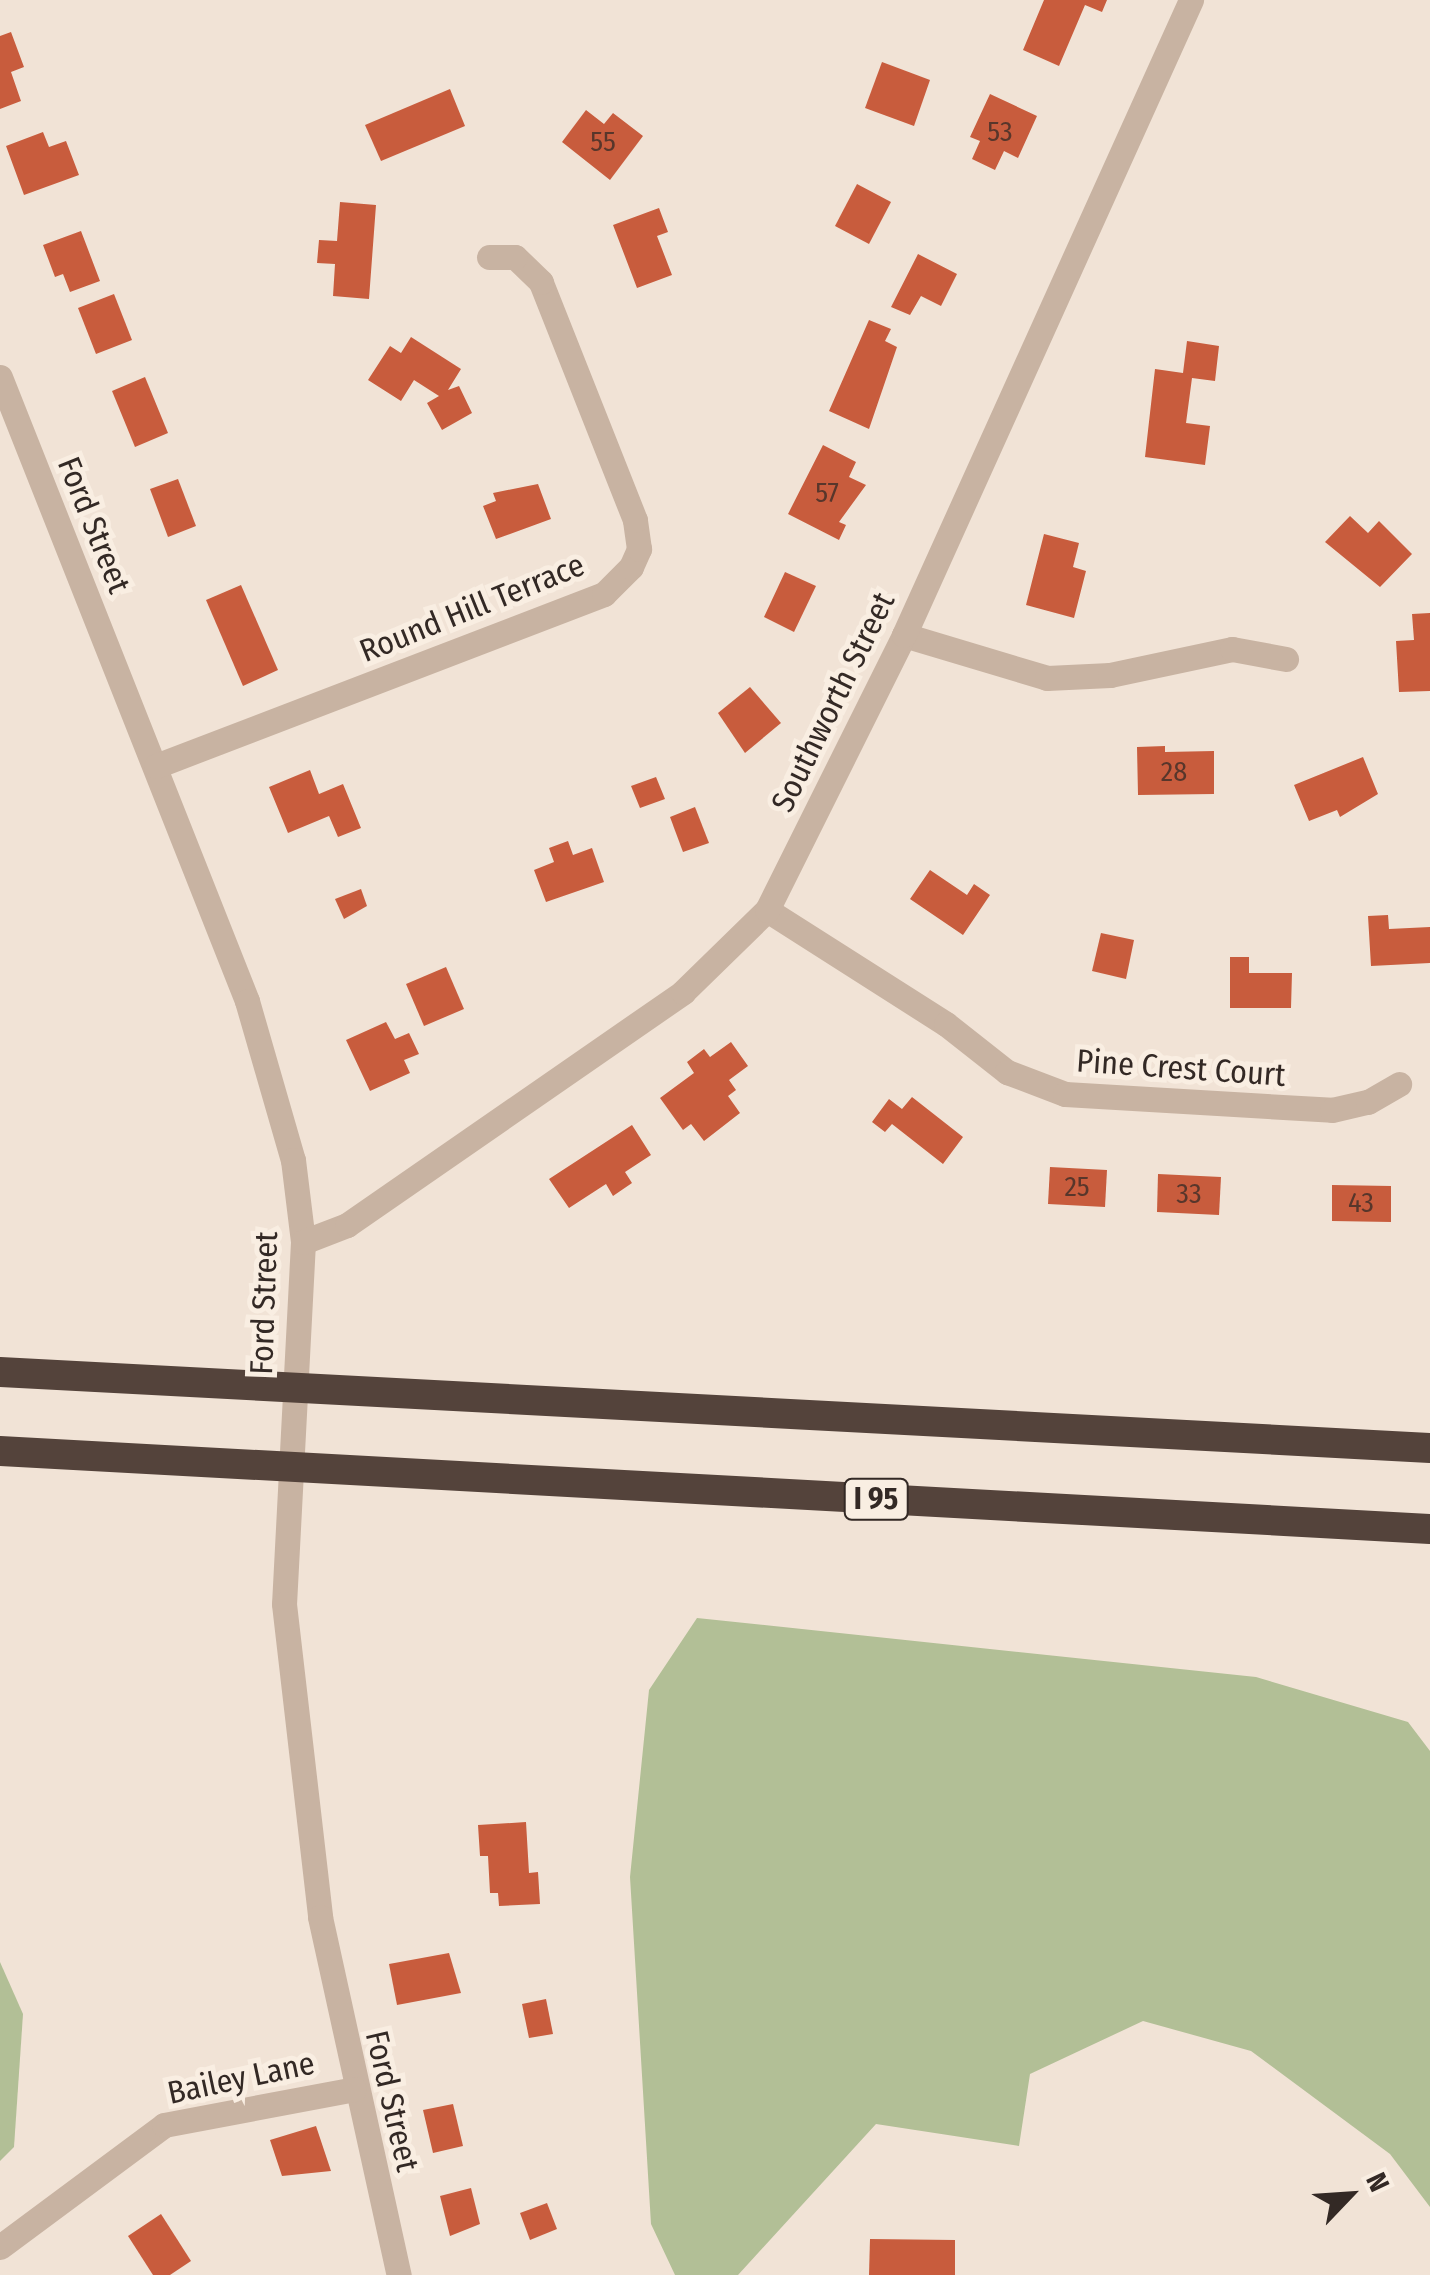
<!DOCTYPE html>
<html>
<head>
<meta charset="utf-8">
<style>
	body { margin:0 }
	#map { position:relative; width:1430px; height:2275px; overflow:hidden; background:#f1e3d6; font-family:"Fira Sans Condensed",sans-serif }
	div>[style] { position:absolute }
	.green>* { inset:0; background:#b2bf96 }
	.building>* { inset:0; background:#c85c3d }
	.minor>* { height:25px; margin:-12.5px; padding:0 12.5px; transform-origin:12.5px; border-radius:12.5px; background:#c8b3a2 }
	.highway>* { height:30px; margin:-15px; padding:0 15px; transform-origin:15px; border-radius:15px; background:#54433b }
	span { translate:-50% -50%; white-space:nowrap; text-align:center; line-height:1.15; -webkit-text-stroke:10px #f9eee2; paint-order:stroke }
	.number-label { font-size:28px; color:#58362b }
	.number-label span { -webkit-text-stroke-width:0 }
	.shield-label span { padding:2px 8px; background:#f9eee2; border:2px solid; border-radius:8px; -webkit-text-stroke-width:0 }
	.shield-label { font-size:30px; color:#332925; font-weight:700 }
	.street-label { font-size:32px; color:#332925 }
	.north { position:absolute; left:1300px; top:2145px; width:100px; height:100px; -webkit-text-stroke:8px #f9eee2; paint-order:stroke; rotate:65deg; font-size:28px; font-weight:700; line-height:40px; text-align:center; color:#332925 }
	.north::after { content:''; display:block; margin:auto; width:35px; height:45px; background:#332925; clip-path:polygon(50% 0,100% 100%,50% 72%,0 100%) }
</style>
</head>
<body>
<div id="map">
	<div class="green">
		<div style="clip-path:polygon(697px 1618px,1256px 1677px,1408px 1722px,1430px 1751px,1430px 2207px,1390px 2154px,1251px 2051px,1143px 2021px,1030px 2074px,1019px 2146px,876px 2124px,738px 2275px,675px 2275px,651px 2224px,630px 1877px,649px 1690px)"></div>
		<div style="clip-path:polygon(0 1962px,23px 2014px,14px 2147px,0 2161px)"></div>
	</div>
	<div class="building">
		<div style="clip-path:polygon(1044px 0,1107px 0,1102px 12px,1085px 5px,1059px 66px,1023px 50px)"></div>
		<div style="clip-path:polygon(11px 32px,24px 67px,11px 72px,21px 101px,0 109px,0 36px)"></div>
		<div style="clip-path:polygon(882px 62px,930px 80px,914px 126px,865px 108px)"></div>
		<div style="clip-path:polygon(450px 89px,465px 126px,381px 161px,365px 125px)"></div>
		<div style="clip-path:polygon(990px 94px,1037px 116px,1018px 158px,1004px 151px,995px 170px,972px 159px,980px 141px,970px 137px)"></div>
		<div style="clip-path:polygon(586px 110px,604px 124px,613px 113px,643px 136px,610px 180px,562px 142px)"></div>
		<div style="clip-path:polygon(43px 132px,49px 147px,66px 141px,79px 175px,24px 195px,6px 146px)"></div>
		<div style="clip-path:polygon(857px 184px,891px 202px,869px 244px,835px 226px)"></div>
		<div style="clip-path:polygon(340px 202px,376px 205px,369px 299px,333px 296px,335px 264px,317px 263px,319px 240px,337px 241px)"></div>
		<div style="clip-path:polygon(659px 208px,668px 232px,657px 236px,672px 275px,637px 288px,613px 225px)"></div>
		<div style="clip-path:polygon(81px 231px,100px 281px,70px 292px,63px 274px,55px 277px,43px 245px)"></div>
		<div style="clip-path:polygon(918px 254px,957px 274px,941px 306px,921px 296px,910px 315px,891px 307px)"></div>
		<div style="clip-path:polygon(114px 294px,132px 340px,96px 354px,78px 308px)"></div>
		<div style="clip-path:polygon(869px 320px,891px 329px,885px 341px,897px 347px,869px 429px,829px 411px)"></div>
		<div style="clip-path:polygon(411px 337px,461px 369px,448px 390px,459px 386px,472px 413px,442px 430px,427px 403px,439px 396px,414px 380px,401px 401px,368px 380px,390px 346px,401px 353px)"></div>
		<div style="clip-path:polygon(1187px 341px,1219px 346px,1215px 381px,1192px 378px,1186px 423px,1210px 426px,1205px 465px,1145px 457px,1155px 369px,1183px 373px)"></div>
		<div style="clip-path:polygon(145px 377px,168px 433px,135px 447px,112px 391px)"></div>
		<div style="clip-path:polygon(823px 445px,856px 462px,849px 477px,866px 485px,839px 522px,846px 525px,839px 540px,788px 514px)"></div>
		<div style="clip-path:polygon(178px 479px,196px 526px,168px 537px,150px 489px)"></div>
		<div style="clip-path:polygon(538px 484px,551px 519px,496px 539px,483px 506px,496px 501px,493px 493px)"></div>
		<div style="clip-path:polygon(1350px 516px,1368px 533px,1379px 521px,1412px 554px,1380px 587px,1325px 542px)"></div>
		<div style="clip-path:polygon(1044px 534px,1079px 543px,1073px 567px,1086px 571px,1074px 618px,1026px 605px)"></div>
		<div style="clip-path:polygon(785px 572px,816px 586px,794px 632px,764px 617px)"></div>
		<div style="clip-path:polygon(241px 585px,278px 670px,243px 686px,206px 600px)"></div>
		<div style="clip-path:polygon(1430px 613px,1430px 691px,1399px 692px,1396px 641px,1414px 640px,1412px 614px)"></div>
		<div style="clip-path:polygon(750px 687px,781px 723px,745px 753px,718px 713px)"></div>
		<div style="clip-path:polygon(1165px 746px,1165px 752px,1214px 751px,1214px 794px,1138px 795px,1137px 747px)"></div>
		<div style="clip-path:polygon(1363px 757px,1378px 794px,1340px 817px,1337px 810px,1309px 821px,1294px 785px)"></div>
		<div style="clip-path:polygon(310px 770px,319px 794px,343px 784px,361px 828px,338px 837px,329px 816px,288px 833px,269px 787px)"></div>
		<div style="clip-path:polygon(656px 777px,665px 799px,640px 808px,631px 786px)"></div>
		<div style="clip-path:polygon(695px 807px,709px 843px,683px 852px,670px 817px)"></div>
		<div style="clip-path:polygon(568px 841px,573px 855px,592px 848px,604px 882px,546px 902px,534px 870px,554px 862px,549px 848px)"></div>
		<div style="clip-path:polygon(930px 870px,967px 895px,974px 884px,990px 895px,963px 935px,910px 899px)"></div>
		<div style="clip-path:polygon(361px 889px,367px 906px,344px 919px,335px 899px)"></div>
		<div style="clip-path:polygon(1388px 915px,1389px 929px,1430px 927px,1430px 963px,1371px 966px,1368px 916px)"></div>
		<div style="clip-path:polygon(1101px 933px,1134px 940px,1126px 979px,1092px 971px)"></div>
		<div style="clip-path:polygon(1230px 957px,1249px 957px,1249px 973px,1292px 973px,1291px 1008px,1230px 1008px)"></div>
		<div style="clip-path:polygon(446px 967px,464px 1009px,424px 1026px,406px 984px)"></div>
		<div style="clip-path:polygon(386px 1022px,395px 1039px,409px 1033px,419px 1054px,404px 1060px,410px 1073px,370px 1091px,346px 1040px)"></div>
		<div style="clip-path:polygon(731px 1042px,748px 1066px,729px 1080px,736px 1090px,728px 1096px,740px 1113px,704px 1141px,691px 1124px,683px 1130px,660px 1098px,694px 1073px,687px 1062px,704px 1049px,710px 1057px)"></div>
		<div style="clip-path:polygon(912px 1097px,963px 1137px,943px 1164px,892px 1124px,885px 1132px,872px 1122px,889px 1099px,902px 1109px)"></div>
		<div style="clip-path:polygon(632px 1125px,651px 1155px,625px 1172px,632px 1183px,613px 1196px,606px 1184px,569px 1208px,549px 1179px)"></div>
		<div style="clip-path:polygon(1050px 1167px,1107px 1170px,1105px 1207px,1048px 1204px)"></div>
		<div style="clip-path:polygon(1158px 1174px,1221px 1177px,1219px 1215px,1157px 1212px)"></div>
		<div style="clip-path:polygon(1332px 1185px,1391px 1186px,1391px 1222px,1332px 1221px)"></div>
		<div style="clip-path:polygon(526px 1822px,529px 1873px,538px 1872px,540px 1904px,499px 1906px,498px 1893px,490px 1893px,488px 1856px,480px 1856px,478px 1825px)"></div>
		<div style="clip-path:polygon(449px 1953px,461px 1993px,397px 2005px,389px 1964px)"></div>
		<div style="clip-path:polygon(546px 1999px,553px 2034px,529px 2038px,522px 2004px)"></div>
		<div style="clip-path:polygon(453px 2104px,463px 2146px,433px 2153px,423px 2110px)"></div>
		<div style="clip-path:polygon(316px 2126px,331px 2171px,282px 2176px,270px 2140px)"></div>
		<div style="clip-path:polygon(471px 2188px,480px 2224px,450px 2236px,440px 2196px)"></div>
		<div style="clip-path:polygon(547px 2203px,557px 2229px,530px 2240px,520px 2213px)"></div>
		<div style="clip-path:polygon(161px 2214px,191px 2261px,170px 2275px,153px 2275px,128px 2236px)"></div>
		<div style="clip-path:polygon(870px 2239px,955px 2240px,955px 2275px,869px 2275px)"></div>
	</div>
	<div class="minor">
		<div style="left:0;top:377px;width:671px;rotate:68.4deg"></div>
		<div style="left:247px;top:1001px;width:166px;rotate:73.9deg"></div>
		<div style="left:293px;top:1160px;width:83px;rotate:83deg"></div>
		<div style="left:303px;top:1242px;width:362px;rotate:93deg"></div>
		<div style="left:284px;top:1604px;width:315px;rotate:83.4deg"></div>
		<div style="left:320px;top:1917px;width:367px;rotate:77.6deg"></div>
		<div style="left:904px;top:635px;width:149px;rotate:16.7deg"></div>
		<div style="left:1047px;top:678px;width:63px;rotate:-2.7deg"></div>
		<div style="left:1110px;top:675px;width:125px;rotate:-12deg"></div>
		<div style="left:1232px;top:649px;width:55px;rotate:10.5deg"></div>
		<div style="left:156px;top:766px;width:480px;rotate:-21deg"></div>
		<div style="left:604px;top:594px;width:38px;rotate:-45deg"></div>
		<div style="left:631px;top:567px;width:20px;rotate:-66deg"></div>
		<div style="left:639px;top:549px;width:29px;rotate:-98deg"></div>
		<div style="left:635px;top:520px;width:256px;rotate:-111.6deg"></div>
		<div style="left:541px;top:282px;width:36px;rotate:-136deg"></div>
		<div style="left:515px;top:257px;width:26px;rotate:180deg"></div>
		<div style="left:767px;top:910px;width:212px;rotate:32.5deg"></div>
		<div style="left:946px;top:1024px;width:78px;rotate:38.2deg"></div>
		<div style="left:1007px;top:1072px;width:62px;rotate:20.8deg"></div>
		<div style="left:1065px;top:1094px;width:267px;rotate:3.4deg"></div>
		<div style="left:1332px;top:1110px;width:37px;rotate:-13deg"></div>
		<div style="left:1368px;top:1102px;width:36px;rotate:-30deg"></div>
		<div style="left:303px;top:1242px;width:47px;rotate:-21.1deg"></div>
		<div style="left:347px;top:1225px;width:409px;rotate:-34.7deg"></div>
		<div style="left:683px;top:992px;width:117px;rotate:-44.3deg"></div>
		<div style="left:767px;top:910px;width:307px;rotate:-63.5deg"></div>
		<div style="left:904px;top:635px;width:697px;rotate:-65.68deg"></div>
		<div style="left:0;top:2247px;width:204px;rotate:-36.6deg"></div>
		<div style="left:164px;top:2125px;width:193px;rotate:-10.7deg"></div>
	</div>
	<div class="highway">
		<div style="left:0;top:1372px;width:1432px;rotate:3.04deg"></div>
		<div style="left:0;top:1451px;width:1432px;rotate:3.12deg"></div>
	</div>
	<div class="number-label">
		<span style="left:1000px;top:132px">53</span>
		<span style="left:603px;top:142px">55</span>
		<span style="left:827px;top:493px">57</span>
		<span style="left:1174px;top:772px">28</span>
		<span style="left:1077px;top:1187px">25</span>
		<span style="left:1189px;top:1194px">33</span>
		<span style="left:1361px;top:1203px">43</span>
	</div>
	<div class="shield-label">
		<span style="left:876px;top:1499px">I 95</span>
	</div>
	<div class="street-label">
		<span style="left:94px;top:525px;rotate:68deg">Ford Street</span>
		<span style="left:472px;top:608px;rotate:-22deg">Round Hill Terrace</span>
		<span style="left:833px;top:702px;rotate:-64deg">Southworth Street</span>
		<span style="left:1181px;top:1068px;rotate:4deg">Pine Crest Court</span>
		<span style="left:264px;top:1303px;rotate:-88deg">Ford Street</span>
		<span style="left:241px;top:2078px;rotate:-12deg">Bailey Lane</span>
		<span style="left:392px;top:2101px;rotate:77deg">Ford Street</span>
	</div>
	<div class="north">N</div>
</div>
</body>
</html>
